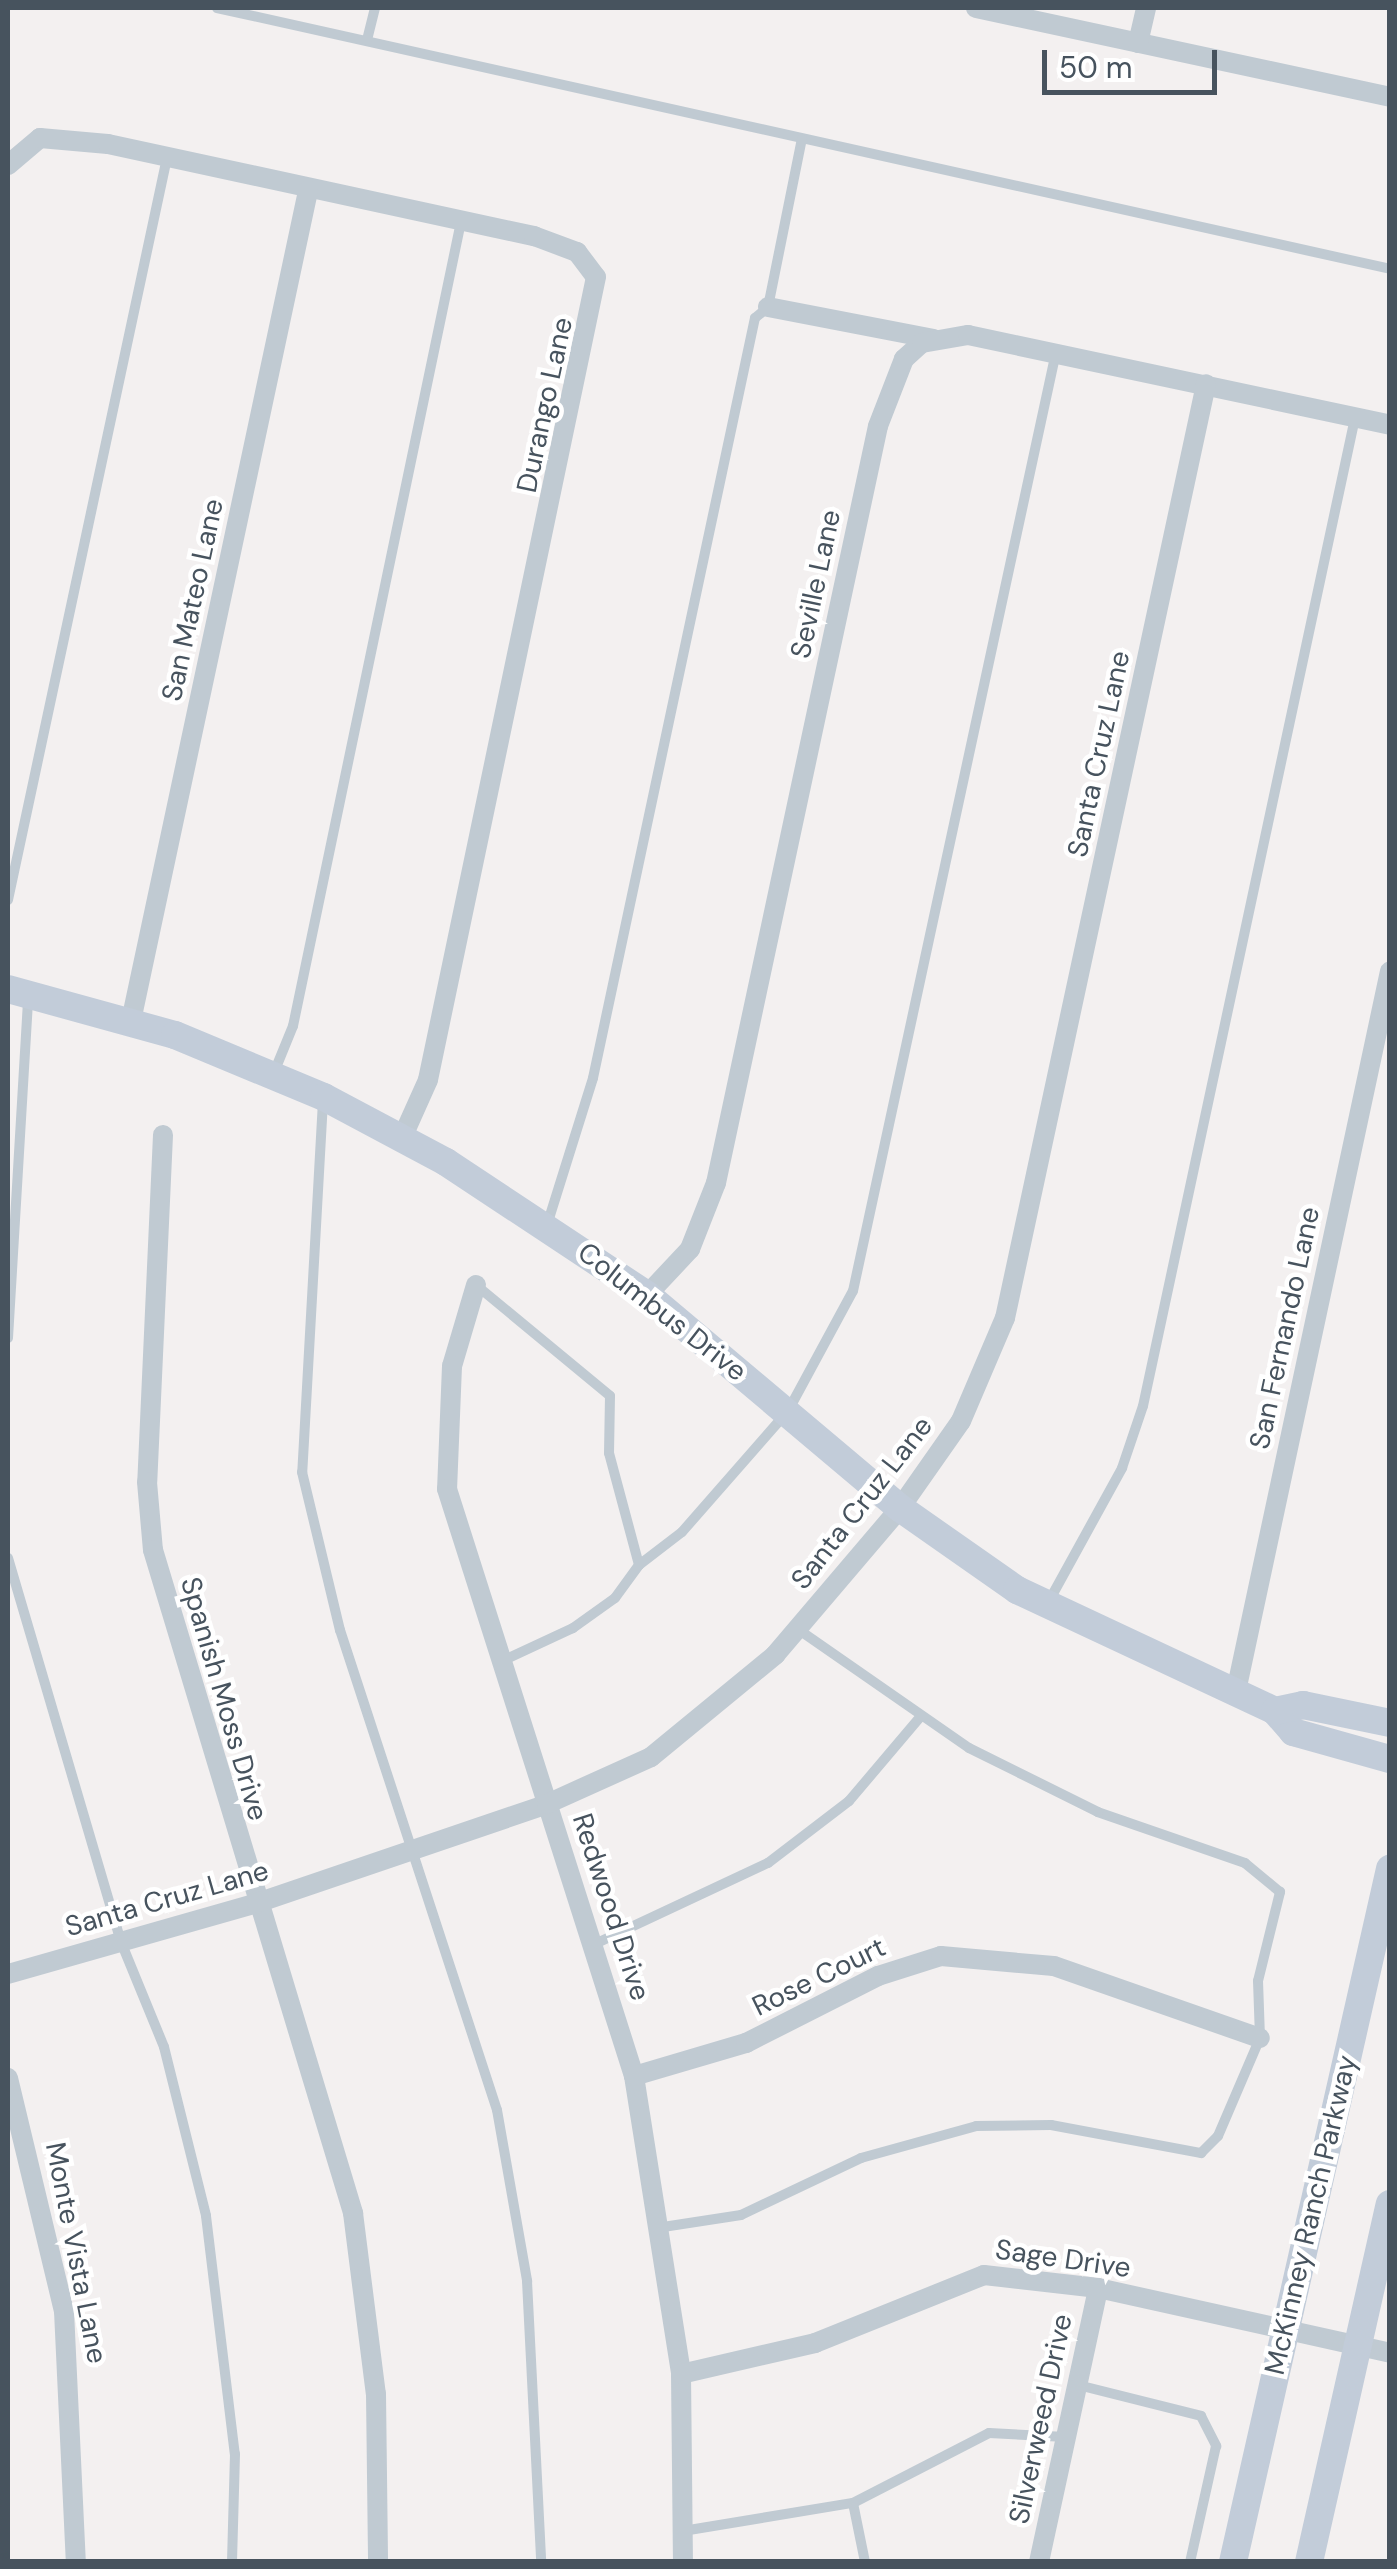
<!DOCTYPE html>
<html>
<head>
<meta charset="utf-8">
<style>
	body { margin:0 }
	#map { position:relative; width:1397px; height:2569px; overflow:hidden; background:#f3f0f0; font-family:"DM Sans",sans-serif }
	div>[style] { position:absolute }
	.lane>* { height:10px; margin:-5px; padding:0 5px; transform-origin:5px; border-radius:5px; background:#c0cad2 }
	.street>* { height:20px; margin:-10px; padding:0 10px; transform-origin:10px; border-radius:10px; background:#c0cad2 }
	.secondary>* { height:28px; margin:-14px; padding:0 14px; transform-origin:14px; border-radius:14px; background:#c2ccd9 }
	span { translate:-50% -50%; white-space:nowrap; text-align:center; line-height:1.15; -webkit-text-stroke:9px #fff; paint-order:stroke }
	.street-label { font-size:28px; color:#47535e }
	.frame { position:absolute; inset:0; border:10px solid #47535e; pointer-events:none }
	.scale { position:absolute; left:1042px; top:50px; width:175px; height:45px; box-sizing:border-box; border:5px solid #47535e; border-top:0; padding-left:12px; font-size:30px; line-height:35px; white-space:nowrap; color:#47535e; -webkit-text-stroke:8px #fff; paint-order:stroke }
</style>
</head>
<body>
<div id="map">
	<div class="lane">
		<div style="left:217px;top:8px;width:1202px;rotate:12.54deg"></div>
		<div style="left:367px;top:40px;width:33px;rotate:-76deg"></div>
		<div style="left:8px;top:900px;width:759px;rotate:-77.91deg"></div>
		<div style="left:273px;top:1075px;width:53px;rotate:-67.8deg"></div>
		<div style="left:293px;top:1026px;width:821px;rotate:-78.2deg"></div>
		<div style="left:323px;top:1101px;width:372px;rotate:93.2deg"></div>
		<div style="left:302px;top:1472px;width:163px;rotate:76.5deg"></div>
		<div style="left:340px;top:1630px;width:505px;rotate:71.89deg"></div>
		<div style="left:497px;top:2110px;width:174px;rotate:80deg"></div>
		<div style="left:527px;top:2281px;width:281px;rotate:87.1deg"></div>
		<div style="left:547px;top:1225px;width:154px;rotate:-72.6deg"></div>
		<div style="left:593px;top:1078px;width:777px;rotate:-77.97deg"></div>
		<div style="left:755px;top:318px;width:17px;rotate:-40deg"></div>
		<div style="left:768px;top:307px;width:171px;rotate:-78.6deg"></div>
		<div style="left:476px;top:1285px;width:174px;rotate:39.6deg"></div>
		<div style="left:610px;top:1396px;width:57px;rotate:91deg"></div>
		<div style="left:609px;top:1453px;width:116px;rotate:75deg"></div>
		<div style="left:639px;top:1565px;width:41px;rotate:126deg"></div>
		<div style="left:615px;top:1598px;width:52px;rotate:144.5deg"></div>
		<div style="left:573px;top:1628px;width:78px;rotate:155.1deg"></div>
		<div style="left:8px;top:1338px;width:339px;rotate:-86.6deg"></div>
		<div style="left:8px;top:1558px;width:400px;rotate:73.6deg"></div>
		<div style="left:121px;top:1942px;width:113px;rotate:67.7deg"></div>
		<div style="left:164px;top:2047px;width:174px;rotate:76deg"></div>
		<div style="left:206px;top:2216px;width:240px;rotate:83.1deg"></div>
		<div style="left:235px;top:2454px;width:108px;rotate:91.6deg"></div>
		<div style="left:639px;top:1565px;width:54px;rotate:-37.5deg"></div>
		<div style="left:682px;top:1532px;width:161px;rotate:-48.8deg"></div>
		<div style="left:788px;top:1411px;width:136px;rotate:-61.6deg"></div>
		<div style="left:853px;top:1291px;width:961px;rotate:-77.8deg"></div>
		<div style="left:1049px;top:1601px;width:152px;rotate:-61.2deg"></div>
		<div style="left:1122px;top:1468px;width:65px;rotate:-71.3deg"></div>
		<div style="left:1143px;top:1406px;width:1010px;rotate:-77.89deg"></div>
		<div style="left:597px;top:1943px;width:189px;rotate:-25.1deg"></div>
		<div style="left:768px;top:1863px;width:102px;rotate:-37.4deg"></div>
		<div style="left:849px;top:1801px;width:111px;rotate:-49.7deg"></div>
		<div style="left:663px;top:2227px;width:79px;rotate:-8.7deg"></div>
		<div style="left:741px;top:2215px;width:133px;rotate:-25.4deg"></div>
		<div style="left:861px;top:2158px;width:119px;rotate:-15.5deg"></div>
		<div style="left:976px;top:2126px;width:75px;rotate:-0.8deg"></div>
		<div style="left:1051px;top:2125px;width:153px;rotate:10.6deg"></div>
		<div style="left:1201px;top:2153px;width:24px;rotate:-45deg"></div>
		<div style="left:1218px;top:2136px;width:107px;rotate:-66.8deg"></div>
		<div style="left:1260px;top:2038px;width:57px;rotate:-92deg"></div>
		<div style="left:1258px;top:1981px;width:92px;rotate:-76.1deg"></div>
		<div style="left:1280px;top:1892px;width:45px;rotate:-140.4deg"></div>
		<div style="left:1245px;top:1863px;width:156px;rotate:-160.9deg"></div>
		<div style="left:1098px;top:1812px;width:144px;rotate:-153.6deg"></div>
		<div style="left:969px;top:1748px;width:208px;rotate:-145.2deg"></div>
		<div style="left:1078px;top:2385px;width:127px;rotate:14.1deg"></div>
		<div style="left:1201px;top:2416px;width:34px;rotate:63deg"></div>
		<div style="left:1216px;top:2446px;width:119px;rotate:102.6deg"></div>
		<div style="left:683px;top:2531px;width:172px;rotate:-9.4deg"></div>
		<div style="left:865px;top:2562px;width:60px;rotate:-101.5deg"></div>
		<div style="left:853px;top:2503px;width:153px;rotate:-27.2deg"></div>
		<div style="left:989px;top:2433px;width:77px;rotate:3deg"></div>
	</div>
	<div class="street">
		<div style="left:976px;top:8px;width:423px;rotate:12.1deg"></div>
		<div style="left:1138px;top:43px;width:36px;rotate:-77deg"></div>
		<div style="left:8px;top:165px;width:42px;rotate:-40.2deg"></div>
		<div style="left:40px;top:138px;width:68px;rotate:5deg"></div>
		<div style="left:108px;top:144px;width:436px;rotate:12.2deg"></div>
		<div style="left:534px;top:236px;width:46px;rotate:20.4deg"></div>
		<div style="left:577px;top:252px;width:31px;rotate:53deg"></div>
		<div style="left:596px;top:277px;width:820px;rotate:101.82deg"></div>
		<div style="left:428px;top:1080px;width:64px;rotate:114.1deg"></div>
		<div style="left:768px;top:307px;width:169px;rotate:10.9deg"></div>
		<div style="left:131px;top:1021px;width:849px;rotate:-77.96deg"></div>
		<div style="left:163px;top:1135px;width:347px;rotate:92.6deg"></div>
		<div style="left:147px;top:1482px;width:68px;rotate:85deg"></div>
		<div style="left:153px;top:1550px;width:693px;rotate:73.21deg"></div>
		<div style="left:353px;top:2213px;width:182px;rotate:82.8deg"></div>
		<div style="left:376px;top:2394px;width:168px;rotate:89.3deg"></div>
		<div style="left:476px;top:1285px;width:84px;rotate:106.5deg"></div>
		<div style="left:452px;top:1366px;width:123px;rotate:92.3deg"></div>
		<div style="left:447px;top:1489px;width:616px;rotate:72.33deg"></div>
		<div style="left:634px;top:2076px;width:302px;rotate:81deg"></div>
		<div style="left:681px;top:2374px;width:188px;rotate:89.4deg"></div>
		<div style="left:647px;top:1295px;width:63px;rotate:-46.9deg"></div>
		<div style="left:690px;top:1249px;width:71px;rotate:-68.5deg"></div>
		<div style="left:716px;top:1183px;width:774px;rotate:-77.92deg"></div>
		<div style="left:878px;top:426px;width:72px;rotate:-68.8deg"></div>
		<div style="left:904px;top:359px;width:24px;rotate:-42deg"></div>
		<div style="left:922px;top:343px;width:47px;rotate:-9.9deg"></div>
		<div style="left:968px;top:335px;width:431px;rotate:12deg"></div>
		<div style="left:1235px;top:1696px;width:741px;rotate:-77.93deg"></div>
		<div style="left:8px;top:1974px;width:259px;rotate:-15.9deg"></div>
		<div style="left:257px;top:1903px;width:306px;rotate:-18.8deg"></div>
		<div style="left:547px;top:1804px;width:114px;rotate:-24.3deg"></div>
		<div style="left:651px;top:1757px;width:161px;rotate:-39.4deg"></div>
		<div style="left:775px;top:1655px;width:193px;rotate:-49.6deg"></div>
		<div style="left:900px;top:1508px;width:106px;rotate:-55deg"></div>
		<div style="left:961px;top:1421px;width:112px;rotate:-66.9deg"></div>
		<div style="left:1005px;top:1318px;width:955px;rotate:-77.85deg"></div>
		<div style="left:634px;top:2076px;width:117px;rotate:-16.4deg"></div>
		<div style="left:746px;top:2043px;width:148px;rotate:-26.9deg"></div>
		<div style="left:878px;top:1976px;width:66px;rotate:-17.6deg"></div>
		<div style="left:941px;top:1956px;width:113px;rotate:5.1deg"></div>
		<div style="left:1054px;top:1966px;width:218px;rotate:19.3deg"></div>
		<div style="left:8px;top:2078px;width:240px;rotate:76.5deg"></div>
		<div style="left:64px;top:2311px;width:251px;rotate:87.3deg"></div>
		<div style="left:681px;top:2374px;width:138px;rotate:-13deg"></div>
		<div style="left:815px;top:2343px;width:182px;rotate:-21.9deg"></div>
		<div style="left:984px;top:2275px;width:115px;rotate:6.5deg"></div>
		<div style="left:1098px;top:2288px;width:299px;rotate:12.5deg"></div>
		<div style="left:1039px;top:2562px;width:280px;rotate:-77.8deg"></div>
	</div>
	<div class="secondary">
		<div style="left:8px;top:989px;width:173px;rotate:15.4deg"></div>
		<div style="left:175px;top:1035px;width:161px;rotate:22.6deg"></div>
		<div style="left:324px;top:1097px;width:138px;rotate:28deg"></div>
		<div style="left:446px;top:1162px;width:241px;rotate:33.5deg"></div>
		<div style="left:647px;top:1295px;width:331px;rotate:40.1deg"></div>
		<div style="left:900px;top:1508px;width:143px;rotate:35deg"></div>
		<div style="left:1017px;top:1590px;width:285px;rotate:25.1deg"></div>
		<div style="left:1275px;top:1711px;width:28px;rotate:49deg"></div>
		<div style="left:1293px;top:1732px;width:101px;rotate:15.6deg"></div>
		<div style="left:1275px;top:1711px;width:29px;rotate:-12deg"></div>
		<div style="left:1303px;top:1705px;width:89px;rotate:11.7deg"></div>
		<div style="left:1233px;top:2562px;width:711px;rotate:-77.24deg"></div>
		<div style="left:1309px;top:2562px;width:367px;rotate:-77.3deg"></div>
	</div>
	<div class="street-label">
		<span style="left:545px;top:405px;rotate:-78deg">Durango Lane</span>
		<span style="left:816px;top:584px;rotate:-78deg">Seville Lane</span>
		<span style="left:193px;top:600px;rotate:-78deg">San Mateo Lane</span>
		<span style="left:1099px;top:754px;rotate:-78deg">Santa Cruz Lane</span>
		<span style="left:662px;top:1312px;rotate:38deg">Columbus Drive</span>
		<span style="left:1285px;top:1328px;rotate:-78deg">San Fernando Lane</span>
		<span style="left:862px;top:1503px;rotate:-52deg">Santa Cruz Lane</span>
		<span style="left:224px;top:1699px;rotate:74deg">Spanish Moss Drive</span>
		<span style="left:167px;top:1899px;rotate:-16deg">Santa Cruz Lane</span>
		<span style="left:611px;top:1907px;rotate:72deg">Redwood Drive</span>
		<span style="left:819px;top:1977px;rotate:-26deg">Rose Court</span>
		<span style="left:1311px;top:2215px;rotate:-77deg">McKinney Ranch Parkway</span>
		<span style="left:76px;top:2253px;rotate:79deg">Monte Vista Lane</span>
		<span style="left:1063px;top:2259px;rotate:8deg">Sage Drive</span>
		<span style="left:1041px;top:2419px;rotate:-78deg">Silverweed Drive</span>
	</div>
	<div class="frame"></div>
	<div class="scale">50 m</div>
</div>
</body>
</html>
